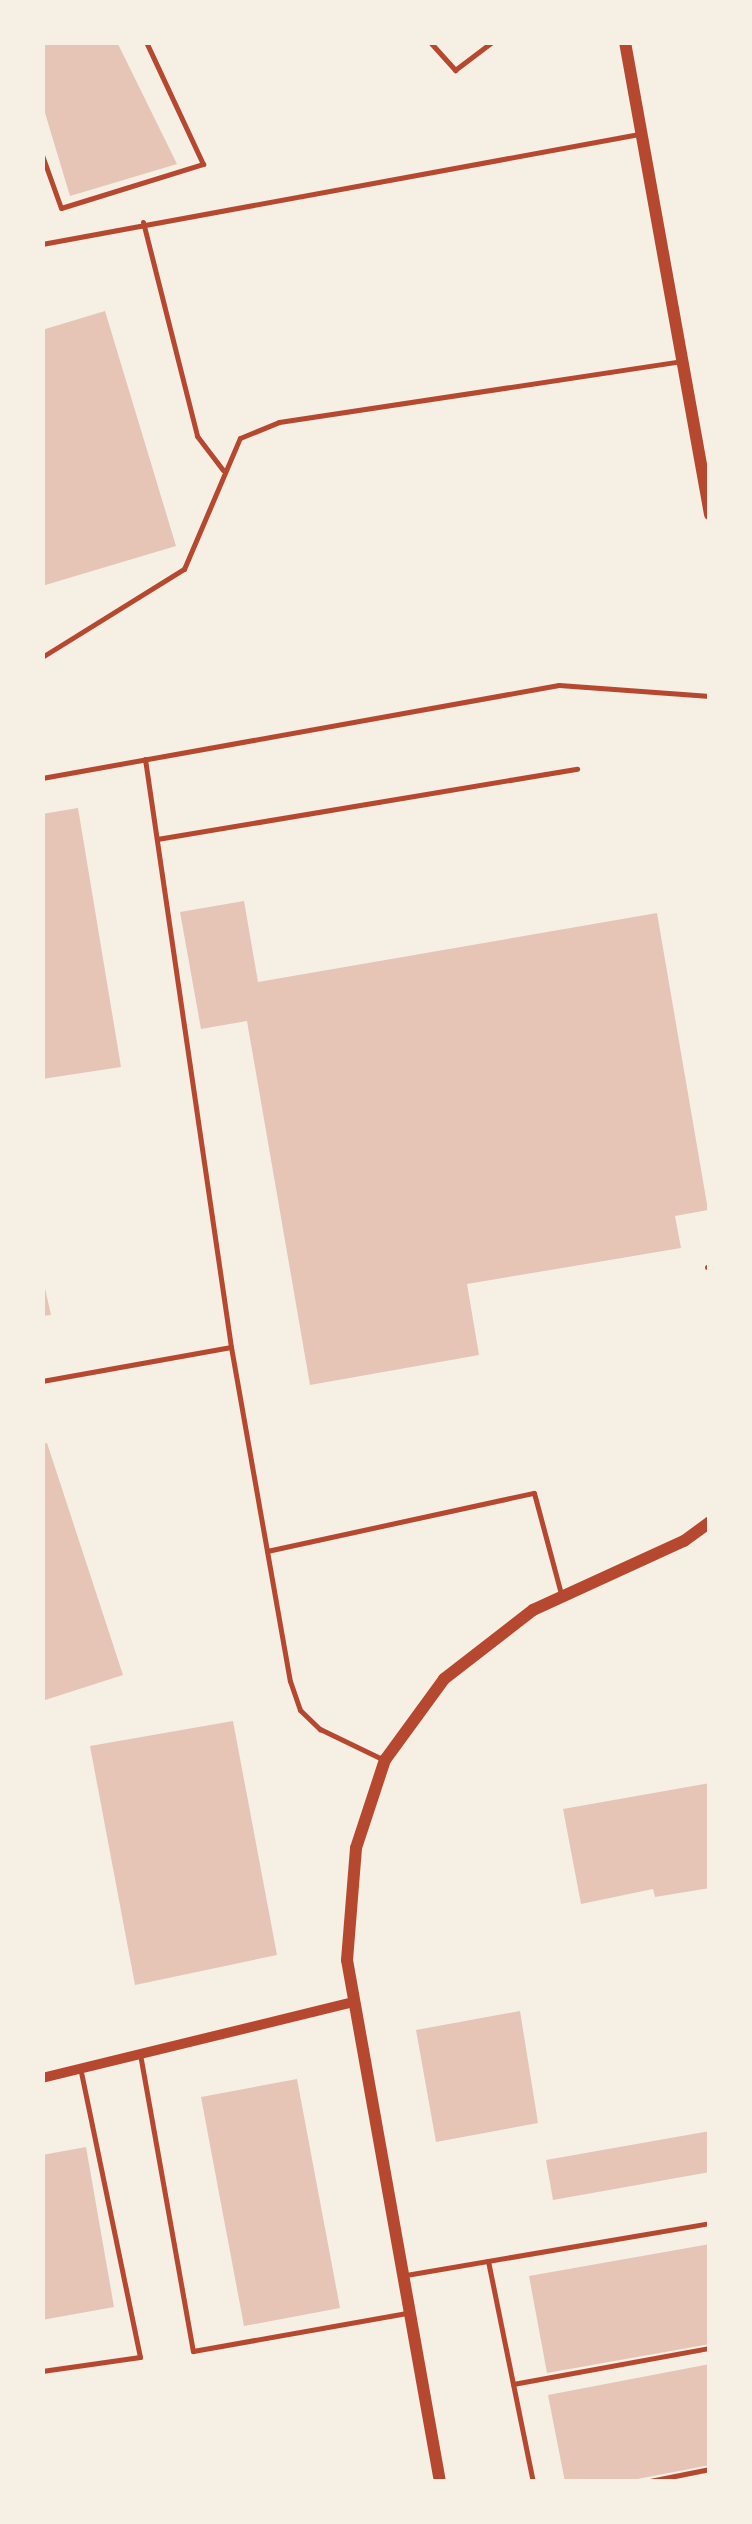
<!DOCTYPE html>
<html>
<head>
<meta charset="utf-8">
<style>
	body { margin:0 }
	#map { position:relative; width:752px; height:2524px; overflow:hidden; background:#f6efe4; font-family:"Fira Sans",sans-serif }
	div>[style] { position:absolute }
	.building>* { inset:0; background:#e6c5b7 }
	.service>* { height:5px; margin:-2.5px; padding:0 2.5px; transform-origin:2.5px; border-radius:2.5px; background:#b5482f }
	.minor>* { height:10px; margin:-5px; padding:0 5px; transform-origin:5px; border-radius:5px; background:#b5482f }
	.tertiary>* { height:12px; margin:-6px; padding:0 6px; transform-origin:6px; border-radius:6px; background:#b5482f }
	span { translate:-50% -50%; white-space:nowrap; text-align:center; line-height:1.15; -webkit-text-stroke:8px #f6efe4; paint-order:stroke }
	.frame { position:absolute; inset:0; border:45px solid #f6efe4; pointer-events:none }
</style>
</head>
<body>
<div id="map">
	<div class="building">
		<div style="clip-path:polygon(42px 42px,117px 42px,177px 164px,70px 196px,42px 103px)"></div>
		<div style="clip-path:polygon(105px 311px,176px 546px,42px 586px,42px 330px)"></div>
		<div style="clip-path:polygon(78px 808px,121px 1067px,42px 1079px,42px 814px)"></div>
		<div style="clip-path:polygon(244px 901px,258px 982px,657px 913px,708px 1210px,675px 1216px,681px 1248px,467px 1284px,479px 1355px,310px 1385px,247px 1021px,201px 1029px,180px 912px)"></div>
		<div style="clip-path:polygon(42px 1275px,51px 1315px,42px 1316px)"></div>
		<div style="clip-path:polygon(47px 1443px,123px 1675px,42px 1701px,42px 1444px)"></div>
		<div style="clip-path:polygon(233px 1721px,277px 1955px,135px 1985px,90px 1746px)"></div>
		<div style="clip-path:polygon(710px 1783px,710px 1888px,655px 1897px,653px 1889px,581px 1904px,563px 1809px)"></div>
		<div style="clip-path:polygon(520px 2011px,538px 2123px,436px 2142px,416px 2030px)"></div>
		<div style="clip-path:polygon(297px 2079px,340px 2308px,244px 2326px,201px 2097px)"></div>
		<div style="clip-path:polygon(710px 2131px,710px 2172px,553px 2200px,546px 2160px)"></div>
		<div style="clip-path:polygon(86px 2147px,114px 2307px,42px 2320px,42px 2155px)"></div>
		<div style="clip-path:polygon(710px 2244px,710px 2344px,547px 2373px,529px 2276px)"></div>
		<div style="clip-path:polygon(710px 2364px,710px 2465px,622px 2482px,565px 2482px,548px 2395px)"></div>
	</div>
	<div class="service">
		<div style="left:430px;top:42px;width:38px;rotate:48deg"></div>
		<div style="left:455px;top:70px;width:46px;rotate:-37.1deg"></div>
		<div style="left:42px;top:155px;width:56px;rotate:70.3deg"></div>
		<div style="left:61px;top:208px;width:149px;rotate:-17.2deg"></div>
		<div style="left:203px;top:164px;width:135px;rotate:-115deg"></div>
		<div style="left:143px;top:222px;width:221px;rotate:75.8deg"></div>
		<div style="left:197px;top:436px;width:43px;rotate:52.6deg"></div>
		<div style="left:42px;top:244px;width:607px;rotate:-10.44deg"></div>
		<div style="left:42px;top:657px;width:167px;rotate:-31.8deg"></div>
		<div style="left:184px;top:569px;width:142px;rotate:-66.9deg"></div>
		<div style="left:240px;top:438px;width:42px;rotate:-22.3deg"></div>
		<div style="left:279px;top:422px;width:407px;rotate:-8.6deg"></div>
		<div style="left:145px;top:759px;width:594px;rotate:81.68deg"></div>
		<div style="left:231px;top:1347px;width:339px;rotate:80deg"></div>
		<div style="left:290px;top:1681px;width:31px;rotate:71deg"></div>
		<div style="left:300px;top:1710px;width:28px;rotate:44deg"></div>
		<div style="left:320px;top:1729px;width:69px;rotate:25.8deg"></div>
		<div style="left:42px;top:778px;width:525px;rotate:-10.2deg"></div>
		<div style="left:559px;top:685px;width:151px;rotate:4.2deg"></div>
		<div style="left:157px;top:839px;width:426px;rotate:-9.5deg"></div>
		<div style="left:707px;top:1267px;width:3px"></div>
		<div style="left:42px;top:1381px;width:192px;rotate:-10.2deg"></div>
		<div style="left:267px;top:1551px;width:273px;rotate:-12.3deg"></div>
		<div style="left:534px;top:1493px;width:105px;rotate:75deg"></div>
		<div style="left:140px;top:2054px;width:302px;rotate:79.9deg"></div>
		<div style="left:193px;top:2351px;width:217px;rotate:-10.1deg"></div>
		<div style="left:488px;top:2261px;width:226px;rotate:78.5deg"></div>
		<div style="left:406px;top:2275px;width:308px;rotate:-9.7deg"></div>
		<div style="left:42px;top:2371px;width:99px;rotate:-8.1deg"></div>
		<div style="left:140px;top:2357px;width:292px;rotate:-101.7deg"></div>
		<div style="left:513px;top:2384px;width:200px;rotate:-10.4deg"></div>
		<div style="left:645px;top:2482px;width:66px;rotate:-11.3deg"></div>
	</div>
	<div class="minor">
		<div style="left:42px;top:2078px;width:320px;rotate:-13.7deg"></div>
	</div>
	<div class="tertiary">
		<div style="left:625px;top:42px;width:480px;rotate:79.8deg"></div>
		<div style="left:440px;top:2482px;width:530px;rotate:-100.1deg"></div>
		<div style="left:347px;top:1960px;width:112px;rotate:-85.4deg"></div>
		<div style="left:356px;top:1848px;width:93px;rotate:-71.8deg"></div>
		<div style="left:385px;top:1760px;width:100px;rotate:-53.9deg"></div>
		<div style="left:444px;top:1679px;width:113px;rotate:-37.8deg"></div>
		<div style="left:533px;top:1610px;width:166px;rotate:-24.6deg"></div>
		<div style="left:684px;top:1541px;width:32px;rotate:-36deg"></div>
	</div>
	<div class="frame"></div>
</div>
</body>
</html>
